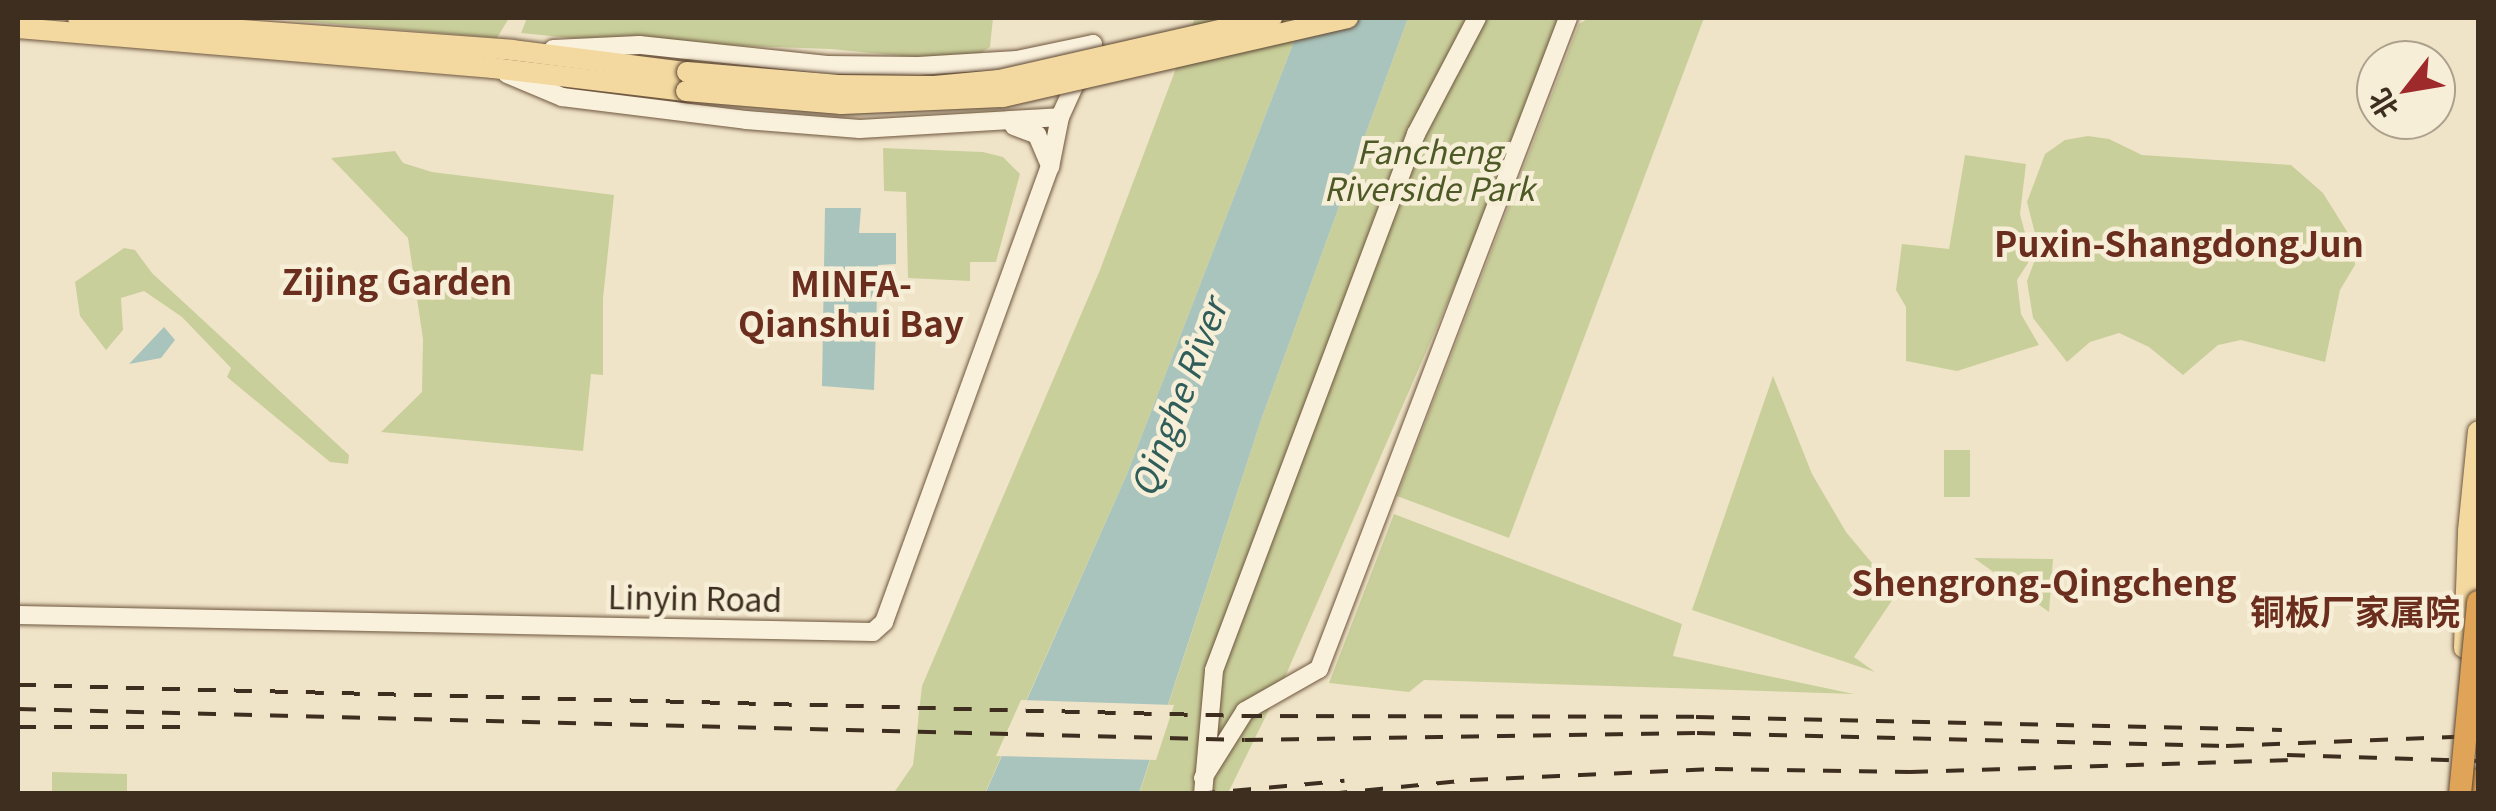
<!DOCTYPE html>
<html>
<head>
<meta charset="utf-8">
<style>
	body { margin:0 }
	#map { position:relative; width:2496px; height:811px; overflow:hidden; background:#f0e4c8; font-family:Georgia,"Noto Sans SC",serif }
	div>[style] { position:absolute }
	.green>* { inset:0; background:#c9cf9b }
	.water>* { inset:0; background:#a9c4bc }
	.pier>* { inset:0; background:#f0e4c8 }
	.roads { filter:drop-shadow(0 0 2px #6f573f) drop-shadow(0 0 2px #6f573f) }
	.secondary>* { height:18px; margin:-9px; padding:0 9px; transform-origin:9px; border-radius:9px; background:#faf1dc }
	.primary>* { height:20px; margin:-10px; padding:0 10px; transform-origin:10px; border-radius:10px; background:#f3d9a0 }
	.highway>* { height:22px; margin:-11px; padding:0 11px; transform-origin:11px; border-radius:11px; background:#e0a458 }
	.rail>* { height:4px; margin-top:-2px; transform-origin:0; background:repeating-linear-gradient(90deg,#3d2e20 0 18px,transparent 0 36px) }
	.bridges { filter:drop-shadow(0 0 2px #5b4430) drop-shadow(0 0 2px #5b4430) }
	.primary-bridge>* { height:20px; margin:-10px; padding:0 10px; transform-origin:10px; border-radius:10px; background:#f3d9a0 }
	.highway-bridge>* { height:22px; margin:-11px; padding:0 11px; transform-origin:11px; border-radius:11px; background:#e0a458 }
	span { translate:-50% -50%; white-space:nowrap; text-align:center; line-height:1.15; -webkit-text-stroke:9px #f7eed8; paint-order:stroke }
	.park-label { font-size:32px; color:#4d5a26; font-style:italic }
	.street-label { font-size:32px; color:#3d2e20 }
	.neighbourhood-label { font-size:35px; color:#6b2e1e; font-weight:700 }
	.water-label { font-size:35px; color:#2f5d5a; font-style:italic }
	.frame { position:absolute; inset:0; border:20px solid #3d2e20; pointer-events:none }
	.north { position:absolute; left:2356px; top:40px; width:100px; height:100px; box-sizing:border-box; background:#f7eed8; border:2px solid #ada18e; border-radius:50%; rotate:239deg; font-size:28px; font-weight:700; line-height:40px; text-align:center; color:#3d2e20 }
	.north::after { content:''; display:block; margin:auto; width:35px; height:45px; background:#9e2a2b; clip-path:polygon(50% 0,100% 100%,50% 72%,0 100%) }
</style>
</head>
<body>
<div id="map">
	<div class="green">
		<div style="clip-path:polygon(264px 18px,509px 18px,497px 38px)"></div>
		<div style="clip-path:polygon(527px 18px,993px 18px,990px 47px,976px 56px,913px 57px,831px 49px,600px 41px,521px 33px)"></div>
		<div style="clip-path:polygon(1195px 18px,1303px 18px,1127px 474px,985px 793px,893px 794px,913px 765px,922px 686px,1100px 270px)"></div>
		<div style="clip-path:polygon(1408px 18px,1560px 18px,1488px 209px,1285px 677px,1228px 793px,1139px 794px,1261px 420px)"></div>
		<div style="clip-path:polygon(1589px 18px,1704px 18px,1509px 538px,1397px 496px,1579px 24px)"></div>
		<div style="clip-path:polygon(2088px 136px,2109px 139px,2142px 155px,2291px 165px,2323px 193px,2353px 241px,2355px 265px,2340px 290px,2325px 362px,2241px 340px,2218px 345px,2183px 375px,2149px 347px,2119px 333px,2090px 342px,2067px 362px,2033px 318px,2027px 281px,2039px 249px,2027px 202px,2045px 154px,2065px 140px)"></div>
		<div style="clip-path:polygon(883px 148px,983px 152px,1003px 157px,1020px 174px,996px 262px,970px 262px,970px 281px,908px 278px,906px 192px,884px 191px)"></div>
		<div style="clip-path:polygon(395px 151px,403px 163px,432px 172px,614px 195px,603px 298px,603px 375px,591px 374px,583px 451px,381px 432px,422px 392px,423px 339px,408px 238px,331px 158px)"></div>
		<div style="clip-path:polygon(1965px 155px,2026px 164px,2020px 214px,2029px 248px,2028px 263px,2017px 280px,2021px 314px,2039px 345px,1957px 371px,1906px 361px,1906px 307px,1896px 290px,1902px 244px,1949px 249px)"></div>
		<div style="clip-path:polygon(124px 248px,135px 250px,152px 273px,349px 455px,348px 464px,330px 462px,227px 377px,231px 368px,182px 317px,144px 291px,121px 298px,123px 330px,106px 350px,80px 316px,75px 282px)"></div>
		<div style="clip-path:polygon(1773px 376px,1812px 474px,1846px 532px,1897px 593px,1854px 657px,1875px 672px,1692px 610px)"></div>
		<div style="clip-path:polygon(1944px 450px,1970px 450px,1970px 497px,1944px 497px)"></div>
		<div style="clip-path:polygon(1394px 514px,1682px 624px,1673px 656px,1854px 694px,1424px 680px,1409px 692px,1329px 683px)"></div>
		<div style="clip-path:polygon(1974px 558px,2053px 559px,2049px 612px)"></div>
		<div style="clip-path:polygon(52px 772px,127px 774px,127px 793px,52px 793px)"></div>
	</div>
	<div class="water">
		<div style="clip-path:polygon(1303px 18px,1408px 18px,1261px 420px,1139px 793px,985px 794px,1127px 474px)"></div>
		<div style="clip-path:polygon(825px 208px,861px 208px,859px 233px,896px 233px,896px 264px,878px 265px,874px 390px,822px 386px)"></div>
		<div style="clip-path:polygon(164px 327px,175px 340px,161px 358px,129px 364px)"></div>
	</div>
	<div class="pier">
		<div style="clip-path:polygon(1021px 700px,1174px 705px,1156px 760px,996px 756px)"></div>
	</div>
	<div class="roads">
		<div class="secondary">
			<div style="left:507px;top:74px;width:60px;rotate:22.7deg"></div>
			<div style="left:562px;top:97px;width:185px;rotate:7.1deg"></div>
			<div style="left:746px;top:120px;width:114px;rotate:4.5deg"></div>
			<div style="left:860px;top:129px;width:200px;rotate:-3.4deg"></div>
			<div style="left:1014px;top:126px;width:25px;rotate:21deg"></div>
			<div style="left:1037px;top:135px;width:34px;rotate:67deg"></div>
			<div style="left:18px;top:615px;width:855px;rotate:1.14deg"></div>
			<div style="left:873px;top:632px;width:15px;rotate:-42deg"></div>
			<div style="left:884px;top:622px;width:484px;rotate:-70deg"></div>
			<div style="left:1050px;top:167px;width:51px;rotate:-78.7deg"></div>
			<div style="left:1060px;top:117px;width:80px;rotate:-65.7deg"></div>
			<div style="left:1093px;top:44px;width:78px;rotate:168.1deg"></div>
			<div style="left:1017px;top:60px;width:99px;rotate:176.5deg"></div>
			<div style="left:918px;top:66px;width:91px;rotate:-179.4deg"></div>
			<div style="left:827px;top:65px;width:189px;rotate:-173.9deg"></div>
			<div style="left:639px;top:45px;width:86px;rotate:177.3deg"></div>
			<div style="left:1203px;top:778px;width:79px;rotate:-57.9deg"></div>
			<div style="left:1245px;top:711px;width:85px;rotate:-29.6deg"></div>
			<div style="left:1319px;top:669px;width:697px;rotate:-69.07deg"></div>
			<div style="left:1203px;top:794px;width:124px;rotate:-84.9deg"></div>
			<div style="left:1214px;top:670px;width:573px;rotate:-69.35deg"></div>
			<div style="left:1416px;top:134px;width:131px;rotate:-62.3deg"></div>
		</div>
		<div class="primary">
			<div style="left:78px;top:18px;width:435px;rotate:4.2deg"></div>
			<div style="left:512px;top:50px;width:176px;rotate:7.2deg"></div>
			<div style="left:18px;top:28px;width:477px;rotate:4.8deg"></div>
			<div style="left:493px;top:68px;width:194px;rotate:6.8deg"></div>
			<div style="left:2464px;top:648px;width:117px;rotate:-88deg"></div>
			<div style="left:2468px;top:531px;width:100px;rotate:-84.3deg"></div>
		</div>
		<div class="highway">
			<div style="left:2477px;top:794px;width:14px;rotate:-86deg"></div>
		</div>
	</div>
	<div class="rail">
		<div style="left:18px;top:685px;width:1226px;rotate:1.45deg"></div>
		<div style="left:1244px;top:716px;width:452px;rotate:0.1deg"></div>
		<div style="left:1696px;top:717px;width:586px;rotate:1.27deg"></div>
		<div style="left:18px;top:709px;width:1227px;rotate:1.45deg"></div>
		<div style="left:1245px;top:740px;width:452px;rotate:-0.9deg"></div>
		<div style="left:1697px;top:733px;width:529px;rotate:1.41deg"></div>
		<div style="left:2226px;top:746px;width:252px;rotate:-2.3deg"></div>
		<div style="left:18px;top:727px;width:169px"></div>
		<div style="left:2287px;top:755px;width:191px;rotate:1.8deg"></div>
		<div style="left:1197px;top:794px;width:148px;rotate:-5.1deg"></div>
		<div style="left:1329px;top:794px;width:142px;rotate:-5.7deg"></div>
		<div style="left:1470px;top:780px;width:245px;rotate:-2.6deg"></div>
		<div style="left:1715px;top:769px;width:195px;rotate:0.9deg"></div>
		<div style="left:1910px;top:772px;width:391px;rotate:-1.8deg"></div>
	</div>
	<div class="bridges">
		<div class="primary-bridge">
			<div style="left:687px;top:72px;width:152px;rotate:4.9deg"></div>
			<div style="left:838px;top:85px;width:96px;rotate:0.6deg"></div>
			<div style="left:934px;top:86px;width:65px;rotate:-5.3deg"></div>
			<div style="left:999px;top:80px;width:280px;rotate:-12.8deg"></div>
			<div style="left:686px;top:91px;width:156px;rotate:4.8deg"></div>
			<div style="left:841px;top:104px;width:162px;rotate:-2.5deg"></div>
			<div style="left:1003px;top:97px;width:354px;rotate:-12.9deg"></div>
		</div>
		<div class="highway-bridge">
			<div style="left:2460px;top:794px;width:193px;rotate:-84.6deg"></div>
		</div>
	</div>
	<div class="park-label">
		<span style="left:1429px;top:169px">Fancheng<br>Riverside Park</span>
	</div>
	<div class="street-label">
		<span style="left:695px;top:597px;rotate:1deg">Linyin Road</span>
	</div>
	<div class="neighbourhood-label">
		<span style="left:2179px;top:242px">Puxin-ShangdongJun</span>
		<span style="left:397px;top:280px">Zijing Garden</span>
		<span style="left:851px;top:302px">MINFA-<br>Qianshui Bay</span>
		<span style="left:2044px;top:581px">Shengrong-Qingcheng</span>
		<span style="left:2355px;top:610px">铜板厂家属院</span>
	</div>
	<div class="water-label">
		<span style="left:1177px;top:397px;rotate:-69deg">Qinghe River</span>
	</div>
	<div class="frame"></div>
	<div class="north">北</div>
</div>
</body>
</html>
